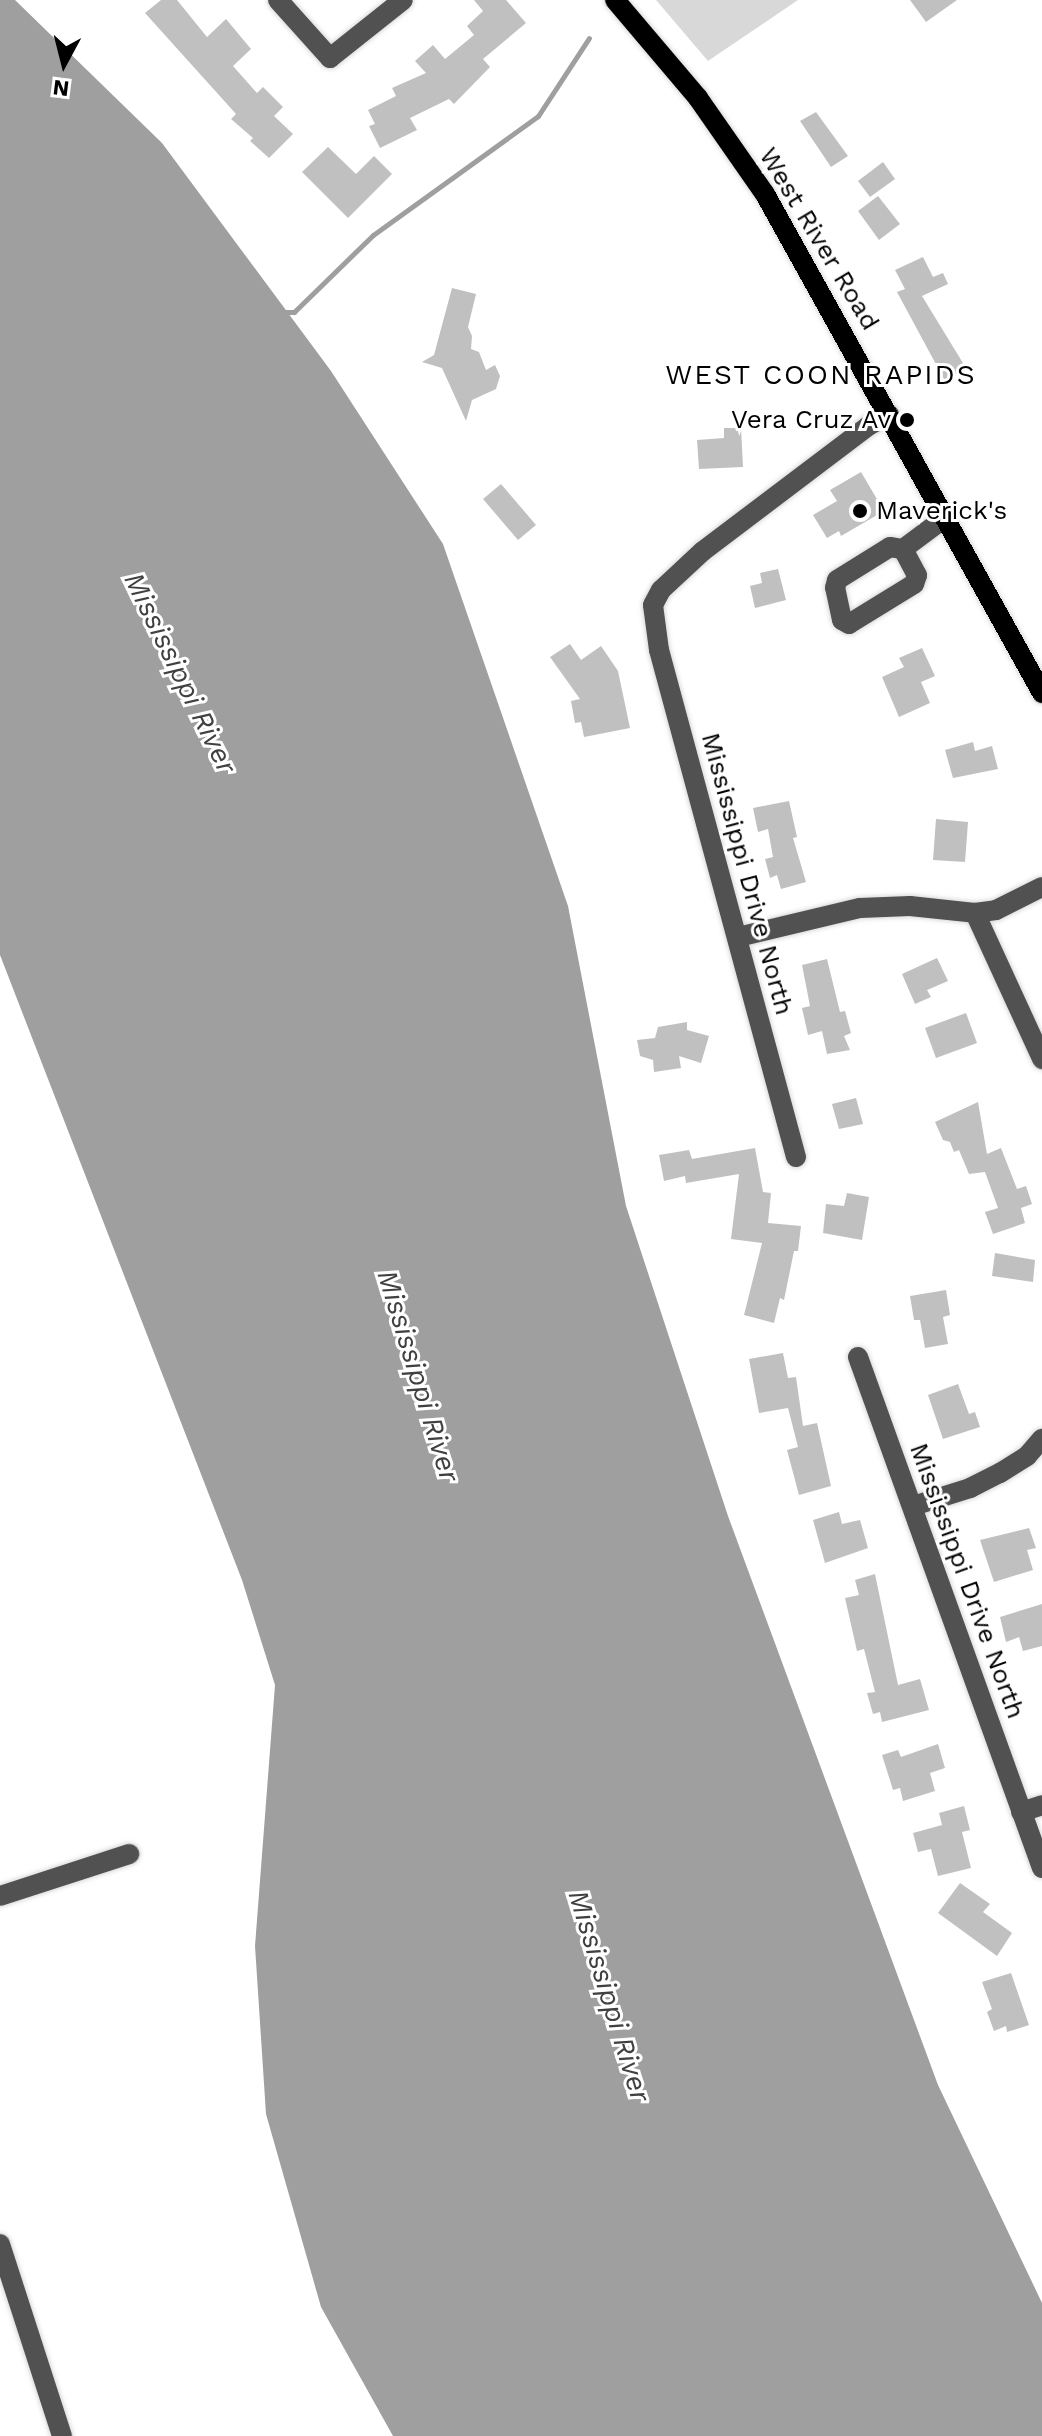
<!DOCTYPE html>
<html>
<head>
<meta charset="utf-8">
<style>
	body { margin:0 }
	#map { position:relative; width:1042px; height:2436px; overflow:hidden; background:#fff; font-family:"Work Sans",sans-serif }
	div>[style] { position:absolute }
	.green>* { inset:0; background:#d8d8d8 }
	.water>* { inset:0; background:#9f9f9f }
	.stream>* { height:5px; margin:-2.5px; padding:0 2.5px; transform-origin:2.5px; border-radius:2.5px; background:#9f9f9f }
	.building>* { inset:0; background:#c0c0c0 }
	.roads { filter:drop-shadow(0 0 2px #dbdbdb) drop-shadow(0 0 2px #dbdbdb) }
	.minor>* { height:20px; margin:-10px; padding:0 10px; transform-origin:10px; border-radius:10px; background:#515151 }
	.major>* { height:20px; margin:-10px; padding:0 10px; transform-origin:10px; border-radius:10px; background:#000 }
	.dots>* { width:22px; height:22px; translate:-50% -50%; box-sizing:border-box; border:4px solid #fff; border-radius:50% }
	span { translate:-50% -50%; white-space:nowrap; text-align:center; line-height:1.15; -webkit-text-stroke:6px #fff; paint-order:stroke }
	.street-label { font-size:26px; color:#000 }
	.poi-label { font-size:26px; color:#000 }
	.right { translate:-100% -50%; text-align:right }
	.left { translate:0 -50%; text-align:left }
	.neighbourhood-label { font-size:28px; color:#000; letter-spacing:2px }
	.water-label { font-size:28px; color:#404040; font-style:italic }
	.north { position:absolute; left:24px; top:24px; width:80px; height:80px; -webkit-text-stroke:6px #fff; paint-order:stroke; rotate:187deg; font-size:22px; font-weight:700; line-height:32px; text-align:center; color:#000 }
	.north::after { content:''; display:block; margin:auto; width:28px; height:36px; background:#000; clip-path:polygon(50% 0,100% 100%,50% 72%,0 100%) }
</style>
</head>
<body>
<div id="map">
	<div class="green">
		<div style="clip-path:polygon(656px 0,798px 0,708px 61px)"></div>
	</div>
	<div class="water">
		<div style="clip-path:polygon(0 0,15px 0,162px 143px,331px 371px,443px 544px,568px 906px,626px 1206px,728px 1516px,938px 2085px,1042px 2303px,1042px 2436px,393px 2436px,321px 2307px,266px 2114px,255px 1946px,275px 1685px,242px 1580px,0 955px)"></div>
	</div>
	<div class="stream">
		<div style="left:282px;top:312px;width:12px"></div>
		<div style="left:294px;top:312px;width:110px;rotate:-44.3deg"></div>
		<div style="left:373px;top:235px;width:203px;rotate:-35.8deg"></div>
		<div style="left:538px;top:116px;width:93px;rotate:-56.8deg"></div>
	</div>
	<div class="building">
		<div style="clip-path:polygon(161px 0,177px 0,207px 37px,226px 19px,251px 49px,233px 66px,257px 93px,263px 87px,283px 107px,274px 116px,293px 134px,269px 158px,250px 141px,253px 138px,231px 119px,236px 114px,145px 13px)"></div>
		<div style="clip-path:polygon(474px 0,506px 0,526px 23px,483px 59px,490px 67px,454px 104px,449px 99px,410px 118px,417px 130px,380px 148px,369px 126px,375px 124px,368px 110px,396px 96px,392px 88px,426px 73px,415px 61px,433px 45px,445px 59px,474px 35px,467px 26px,483px 11px)"></div>
		<div style="clip-path:polygon(910px 0,957px 0,926px 22px)"></div>
		<div style="clip-path:polygon(816px 112px,848px 156px,831px 167px,800px 121px)"></div>
		<div style="clip-path:polygon(328px 147px,356px 174px,374px 156px,392px 174px,348px 218px,302px 172px)"></div>
		<div style="clip-path:polygon(883px 162px,895px 179px,870px 197px,858px 181px)"></div>
		<div style="clip-path:polygon(878px 196px,900px 224px,879px 240px,858px 211px)"></div>
		<div style="clip-path:polygon(923px 257px,933px 277px,943px 273px,948px 284px,922px 296px,966px 368px,945px 381px,897px 292px,905px 289px,895px 270px)"></div>
		<div style="clip-path:polygon(452px 288px,476px 294px,468px 327px,472px 336px,471px 349px,479px 352px,486px 370px,495px 365px,500px 376px,496px 389px,472px 400px,466px 421px,442px 368px,422px 362px,434px 355px)"></div>
		<div style="clip-path:polygon(724px 428px,741px 428px,743px 467px,699px 469px,697px 440px,724px 438px)"></div>
		<div style="clip-path:polygon(861px 472px,884px 511px,841px 536px,839px 531px,827px 538px,813px 515px,837px 501px,830px 490px)"></div>
		<div style="clip-path:polygon(501px 484px,536px 525px,518px 540px,483px 499px)"></div>
		<div style="clip-path:polygon(778px 569px,786px 600px,755px 608px,750px 586px,762px 583px,760px 573px)"></div>
		<div style="clip-path:polygon(570px 644px,581px 660px,601px 646px,618px 671px,630px 728px,584px 737px,581px 722px,575px 723px,571px 701px,580px 699px,550px 657px)"></div>
		<div style="clip-path:polygon(922px 648px,935px 676px,921px 682px,930px 703px,899px 717px,882px 677px,904px 667px,899px 658px)"></div>
		<div style="clip-path:polygon(973px 742px,975px 751px,992px 746px,998px 769px,953px 778px,945px 750px)"></div>
		<div style="clip-path:polygon(789px 801px,797px 837px,793px 838px,806px 882px,781px 889px,777px 875px,770px 878px,765px 859px,773px 857px,768px 829px,758px 832px,753px 808px)"></div>
		<div style="clip-path:polygon(936px 819px,968px 822px,965px 862px,933px 860px)"></div>
		<div style="clip-path:polygon(937px 958px,948px 981px,927px 990px,931px 997px,915px 1004px,902px 974px)"></div>
		<div style="clip-path:polygon(827px 959px,840px 1012px,845px 1011px,851px 1033px,844px 1036px,850px 1050px,827px 1054px,822px 1031px,808px 1035px,802px 1008px,810px 1006px,802px 965px)"></div>
		<div style="clip-path:polygon(966px 1013px,977px 1043px,936px 1058px,925px 1028px)"></div>
		<div style="clip-path:polygon(687px 1022px,687px 1030px,709px 1036px,701px 1063px,679px 1056px,681px 1068px,654px 1072px,653px 1060px,640px 1056px,637px 1040px,655px 1038px,658px 1027px)"></div>
		<div style="clip-path:polygon(856px 1098px,863px 1124px,839px 1129px,832px 1104px)"></div>
		<div style="clip-path:polygon(978px 1102px,987px 1154px,1001px 1148px,1017px 1189px,1026px 1186px,1032px 1204px,1021px 1208px,1025px 1223px,993px 1234px,985px 1212px,998px 1208px,985px 1172px,969px 1174px,959px 1150px,954px 1152px,950px 1142px,943px 1140px,935px 1122px)"></div>
		<div style="clip-path:polygon(755px 1148px,763px 1192px,771px 1193px,768px 1223px,801px 1226px,798px 1251px,794px 1251px,784px 1300px,780px 1298px,774px 1323px,744px 1315px,762px 1243px,731px 1239px,739px 1174px,686px 1183px,685px 1176px,664px 1181px,659px 1155px,689px 1150px,692px 1159px)"></div>
		<div style="clip-path:polygon(847px 1193px,869px 1197px,862px 1240px,823px 1233px,826px 1204px,844px 1206px)"></div>
		<div style="clip-path:polygon(995px 1253px,1035px 1260px,1033px 1282px,992px 1276px)"></div>
		<div style="clip-path:polygon(946px 1290px,950px 1315px,943px 1317px,948px 1344px,925px 1348px,920px 1320px,914px 1320px,910px 1296px)"></div>
		<div style="clip-path:polygon(783px 1353px,788px 1378px,796px 1377px,803px 1426px,817px 1423px,831px 1486px,799px 1495px,787px 1450px,798px 1447px,788px 1408px,759px 1413px,749px 1359px)"></div>
		<div style="clip-path:polygon(958px 1384px,969px 1414px,975px 1412px,980px 1427px,943px 1439px,928px 1395px)"></div>
		<div style="clip-path:polygon(839px 1512px,842px 1524px,860px 1520px,868px 1548px,825px 1563px,813px 1520px)"></div>
		<div style="clip-path:polygon(1029px 1528px,1036px 1548px,1027px 1550px,1033px 1570px,994px 1582px,980px 1540px)"></div>
		<div style="clip-path:polygon(875px 1574px,898px 1685px,920px 1679px,929px 1710px,882px 1722px,880px 1712px,873px 1714px,867px 1693px,875px 1692px,864px 1649px,857px 1651px,845px 1598px,859px 1595px,855px 1580px)"></div>
		<div style="clip-path:polygon(1042px 1604px,1042px 1646px,1023px 1651px,1019px 1637px,1006px 1642px,1000px 1617px)"></div>
		<div style="clip-path:polygon(938px 1744px,945px 1768px,930px 1773px,935px 1791px,903px 1801px,900px 1788px,893px 1790px,882px 1755px,898px 1750px,901px 1757px)"></div>
		<div style="clip-path:polygon(964px 1806px,970px 1830px,962px 1832px,971px 1868px,938px 1876px,931px 1849px,918px 1852px,913px 1833px,942px 1825px,939px 1813px)"></div>
		<div style="clip-path:polygon(960px 1883px,990px 1904px,983px 1912px,1012px 1933px,997px 1956px,938px 1913px)"></div>
		<div style="clip-path:polygon(1011px 1973px,1029px 2025px,1007px 2032px,1006px 2026px,994px 2031px,987px 2012px,992px 2009px,982px 1982px)"></div>
	</div>
	<div class="roads">
		<div class="minor">
			<div style="left:278px;top:0;width:78px;rotate:48.1deg"></div>
			<div style="left:330px;top:58px;width:93px;rotate:-38.5deg"></div>
			<div style="left:903px;top:549px;width:30px;rotate:62deg"></div>
			<div style="left:917px;top:575px;width:9px;rotate:108deg"></div>
			<div style="left:914px;top:584px;width:76px;rotate:148.4deg"></div>
			<div style="left:849px;top:624px;width:8px;rotate:-150deg"></div>
			<div style="left:842px;top:620px;width:33px;rotate:-102deg"></div>
			<div style="left:835px;top:588px;width:8px;rotate:-76deg"></div>
			<div style="left:837px;top:580px;width:62px;rotate:-31.9deg"></div>
			<div style="left:890px;top:547px;width:13px;rotate:9deg"></div>
			<div style="left:903px;top:549px;width:54px;rotate:-36.7deg"></div>
			<div style="left:975px;top:913px;width:161px;rotate:65.3deg"></div>
			<div style="left:738px;top:937px;width:125px;rotate:-13.4deg"></div>
			<div style="left:860px;top:908px;width:50px;rotate:-2.3deg"></div>
			<div style="left:910px;top:906px;width:65px;rotate:6.1deg"></div>
			<div style="left:975px;top:913px;width:21px;rotate:-8deg"></div>
			<div style="left:996px;top:910px;width:51px;rotate:-26.6deg"></div>
			<div style="left:796px;top:1157px;width:525px;rotate:-105.12deg"></div>
			<div style="left:659px;top:650px;width:45px;rotate:-97.6deg"></div>
			<div style="left:653px;top:605px;width:17px;rotate:-62deg"></div>
			<div style="left:661px;top:590px;width:57px;rotate:-42.9deg"></div>
			<div style="left:703px;top:551px;width:207px;rotate:-37.1deg"></div>
			<div style="left:868px;top:426px;width:24px;rotate:-28deg"></div>
			<div style="left:858px;top:1357px;width:543px;rotate:70.2deg"></div>
			<div style="left:913px;top:1506px;width:60px;rotate:-17.5deg"></div>
			<div style="left:970px;top:1488px;width:34px;rotate:-27deg"></div>
			<div style="left:1000px;top:1473px;width:32px;rotate:-32deg"></div>
			<div style="left:1027px;top:1456px;width:23px;rotate:-49deg"></div>
			<div style="left:1021px;top:1812px;width:22px;rotate:-18deg"></div>
			<div style="left:0;top:1896px;width:136px;rotate:-18deg"></div>
			<div style="left:0;top:2244px;width:202px;rotate:72.1deg"></div>
		</div>
		<div class="major">
			<div style="left:615px;top:0;width:128px;rotate:49.7deg"></div>
			<div style="left:698px;top:98px;width:117px;rotate:55.1deg"></div>
			<div style="left:765px;top:194px;width:571px;rotate:60.96deg"></div>
		</div>
	</div>
	<div class="dots">
		<div style="left:907px;top:420px;background:#000"></div>
		<div style="left:860px;top:511px;background:#000"></div>
	</div>
	<div class="street-label">
		<span style="left:819px;top:239px;rotate:59deg">West River Road</span>
		<span style="left:747px;top:874px;rotate:75deg">Mississippi Drive North</span>
		<span style="left:967px;top:1581px;rotate:70deg">Mississippi Drive North</span>
	</div>
	<div class="poi-label">
		<span class="right" style="left:891px;top:420px">Vera Cruz Av</span>
		<span class="left" style="left:876px;top:511px">Maverick's</span>
	</div>
	<div class="neighbourhood-label">
		<span style="left:821px;top:375px">WEST COON RAPIDS</span>
	</div>
	<div class="water-label">
		<span style="left:180px;top:673px;rotate:64deg">Mississippi River</span>
		<span style="left:418px;top:1376px;rotate:73deg">Mississippi River</span>
		<span style="left:609px;top:1996px;rotate:73deg">Mississippi River</span>
	</div>
	<div class="north">N</div>
</div>
</body>
</html>
